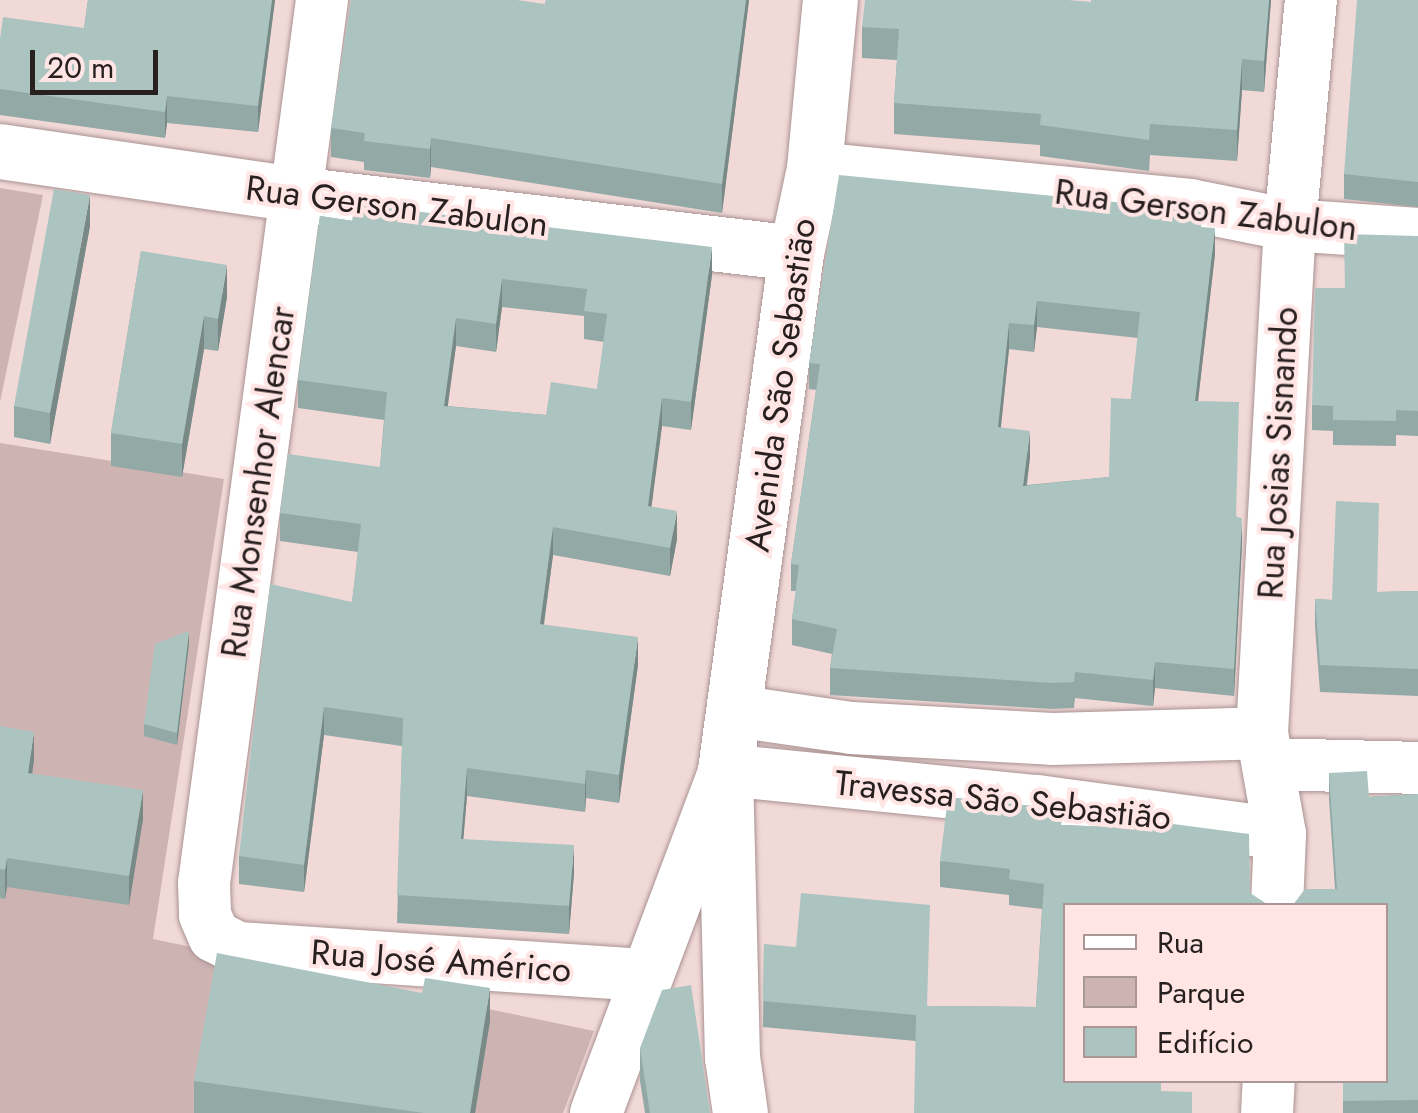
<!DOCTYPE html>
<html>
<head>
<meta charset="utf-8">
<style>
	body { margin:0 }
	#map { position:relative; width:1418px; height:1113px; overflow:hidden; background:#f1d9d8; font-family:Jost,sans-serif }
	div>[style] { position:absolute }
	.green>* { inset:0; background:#ceb3b3 }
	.roads { filter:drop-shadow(0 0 2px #aa9292) drop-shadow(0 0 2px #aa9292) }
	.street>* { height:52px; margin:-26px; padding:0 26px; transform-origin:26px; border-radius:26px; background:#fff }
	.secondary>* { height:55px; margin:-27.5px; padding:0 27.5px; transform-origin:27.5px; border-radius:27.5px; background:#fff }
	.wall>* { inset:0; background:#93a9a5 }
	.shaded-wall>* { inset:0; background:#788986 }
	.building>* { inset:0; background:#abc4c0 }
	span { translate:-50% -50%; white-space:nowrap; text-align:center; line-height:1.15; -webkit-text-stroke:8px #ffe6e5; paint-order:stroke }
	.street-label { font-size:35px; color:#281f1f }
	.legend { position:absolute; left:1063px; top:903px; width:325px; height:180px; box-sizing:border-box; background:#ffe6e5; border:2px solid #a99696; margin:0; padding:12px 18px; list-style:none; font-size:30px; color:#281f1f }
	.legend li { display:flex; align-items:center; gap:20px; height:50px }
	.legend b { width:50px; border:2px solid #a99696 }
	.scale { position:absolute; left:30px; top:50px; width:128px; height:45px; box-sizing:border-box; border:5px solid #281f1f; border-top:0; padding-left:12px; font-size:30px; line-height:35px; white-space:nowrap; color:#281f1f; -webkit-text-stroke:8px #ffe6e5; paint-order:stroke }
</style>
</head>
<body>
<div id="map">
	<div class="green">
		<div style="clip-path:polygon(0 188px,43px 195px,0 402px)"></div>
		<div style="clip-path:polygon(0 443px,224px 479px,153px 939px,594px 1031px,563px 1113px,0 1113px)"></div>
	</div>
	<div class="roads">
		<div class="street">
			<div style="left:322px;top:0;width:891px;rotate:97.61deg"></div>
			<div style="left:204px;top:883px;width:32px;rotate:88deg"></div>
			<div style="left:205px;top:915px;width:23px;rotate:67deg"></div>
			<div style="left:214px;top:936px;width:27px;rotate:27deg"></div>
			<div style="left:238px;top:948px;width:407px;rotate:3.8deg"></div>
			<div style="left:814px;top:168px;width:378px;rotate:5.6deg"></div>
			<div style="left:1190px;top:205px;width:102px;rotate:11.3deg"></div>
			<div style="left:1290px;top:225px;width:128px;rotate:4deg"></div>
			<div style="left:735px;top:711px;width:117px;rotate:8.3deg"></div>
			<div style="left:851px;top:728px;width:201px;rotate:3.1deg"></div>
			<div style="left:1052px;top:739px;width:210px;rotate:-1.6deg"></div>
			<div style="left:1268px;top:764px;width:150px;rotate:1.5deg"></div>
			<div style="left:1277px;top:906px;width:72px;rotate:-87.6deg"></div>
			<div style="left:1280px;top:834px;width:103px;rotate:-100.1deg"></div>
			<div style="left:1262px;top:733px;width:509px;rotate:-86.85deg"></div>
			<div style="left:1290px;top:225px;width:226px;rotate:-84.7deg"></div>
			<div style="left:596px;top:1113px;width:366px;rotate:-69.4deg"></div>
			<div style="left:725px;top:770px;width:314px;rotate:5.7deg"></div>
			<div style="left:1037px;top:801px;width:245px;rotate:7.7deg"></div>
			<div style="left:1267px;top:1113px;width:33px;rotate:-87deg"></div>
		</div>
		<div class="secondary">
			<div style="left:0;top:151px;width:299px;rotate:8.3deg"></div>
			<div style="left:296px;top:194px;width:503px;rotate:6.73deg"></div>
			<div style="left:740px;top:1113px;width:57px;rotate:-98.1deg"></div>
			<div style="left:732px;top:1057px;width:287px;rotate:-91.4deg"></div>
			<div style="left:725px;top:770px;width:522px;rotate:-82.18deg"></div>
			<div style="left:796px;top:253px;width:87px;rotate:-78deg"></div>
			<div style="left:814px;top:168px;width:169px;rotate:-84.6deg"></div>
		</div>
	</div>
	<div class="wall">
		<div style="clip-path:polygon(88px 0,275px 0,258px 132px,167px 123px,165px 138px,0 115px,0 39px,84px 28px)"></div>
		<div style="clip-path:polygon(546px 0,749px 0,722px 213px,431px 167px,430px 178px,364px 170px,364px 162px,331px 157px,331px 128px,545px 4px)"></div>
		<div style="clip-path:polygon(1271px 0,1264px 92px,1242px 90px,1237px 161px,1150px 155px,1149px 171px,1040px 156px,1040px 145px,894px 134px,894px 103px,897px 60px,862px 58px,862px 27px,1091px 2px)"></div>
		<div style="clip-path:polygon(1418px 0,1418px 207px,1344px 199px,1344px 174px)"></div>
		<div style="clip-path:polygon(evenodd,320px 216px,712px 275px,691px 430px,662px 426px,651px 506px,677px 539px,670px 576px,553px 555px,544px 625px,638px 665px,619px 803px,586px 798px,585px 812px,467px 796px,463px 839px,574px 873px,569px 934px,397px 923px,402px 746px,324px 735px,304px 892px,239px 884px,239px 856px,352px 602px,358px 552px,280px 541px,280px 513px,380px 467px,384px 420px,298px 408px,298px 380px,320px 216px,502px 307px,584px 316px,584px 339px,604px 342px,597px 389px,546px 415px,447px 406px,456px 346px,496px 352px,502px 307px)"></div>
		<div style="clip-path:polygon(90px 226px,50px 444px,14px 437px,14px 406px)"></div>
		<div style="clip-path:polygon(evenodd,1202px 227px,1215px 254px,1198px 401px,1237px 518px,1242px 544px,1234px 696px,1155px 688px,1153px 706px,1075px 698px,1074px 708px,1052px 709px,830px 695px,830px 668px,832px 654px,792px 645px,792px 619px,796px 591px,791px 591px,791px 564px,816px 390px,809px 389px,809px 363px,1202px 227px,1037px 327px,1138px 338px,1131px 399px,1109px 477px,1027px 485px,1030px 457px,1001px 427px,1009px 349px,1034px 352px,1037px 327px)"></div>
		<div style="clip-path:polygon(1418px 236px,1418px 436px,1396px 435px,1396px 446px,1333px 445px,1333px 431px,1312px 430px,1312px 405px,1344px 288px)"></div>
		<div style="clip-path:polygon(141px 251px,227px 297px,218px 351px,204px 349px,182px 477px,111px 466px,111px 433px)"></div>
		<div style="clip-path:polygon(1418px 591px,1418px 696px,1320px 692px,1315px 627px,1315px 599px,1332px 600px,1378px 592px)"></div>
		<div style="clip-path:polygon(189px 643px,177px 745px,144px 736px,144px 724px)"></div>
		<div style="clip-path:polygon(0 726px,34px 760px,32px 773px,143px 819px,129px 905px,7px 887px,5px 899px,0 898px)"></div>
		<div style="clip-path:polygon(1329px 773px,1369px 797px,1418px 794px,1418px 1113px,1343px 1113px,1343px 1080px,1386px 1080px,1335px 889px,1329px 799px)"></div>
		<div style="clip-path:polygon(1064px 825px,1249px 834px,1066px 906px,1161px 1091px,1192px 1113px,916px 1041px,763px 1027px,764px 944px,928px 1006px,1036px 1007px,1042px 909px,1009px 905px,1009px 895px,940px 887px,940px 861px)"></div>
		<div style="clip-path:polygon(422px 993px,490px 1021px,475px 1113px,194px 1113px,194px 1081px)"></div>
		<div style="clip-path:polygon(640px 1048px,710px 1113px,645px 1113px,640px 1081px)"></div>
	</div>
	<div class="shaded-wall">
		<div style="clip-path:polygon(272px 0,275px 0,258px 132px,258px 106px)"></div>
		<div style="clip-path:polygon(746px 0,749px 0,722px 213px,722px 184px)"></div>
		<div style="clip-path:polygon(1269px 0,1271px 0,1264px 92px,1264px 61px)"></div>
		<div style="clip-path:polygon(1242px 59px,1242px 90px,1237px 161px,1237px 130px)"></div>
		<div style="clip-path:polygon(167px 96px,167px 123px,165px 138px,165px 112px)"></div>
		<div style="clip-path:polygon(431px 138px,431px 167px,430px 178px,430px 149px)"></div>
		<div style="clip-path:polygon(90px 195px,90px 226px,50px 444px,50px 413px)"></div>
		<div style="clip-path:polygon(1215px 228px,1215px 254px,1195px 427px,1195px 401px)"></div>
		<div style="clip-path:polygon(712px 247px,712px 275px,691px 430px,691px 402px)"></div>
		<div style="clip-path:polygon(227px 265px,227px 297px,218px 351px,218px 319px)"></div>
		<div style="clip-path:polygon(502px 279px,502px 307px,496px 352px,496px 324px)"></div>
		<div style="clip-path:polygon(1037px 301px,1037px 327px,1034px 352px,1034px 325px)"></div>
		<div style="clip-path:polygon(204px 316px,204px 349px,182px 477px,182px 444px)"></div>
		<div style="clip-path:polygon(456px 318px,456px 346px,444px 434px,444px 406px)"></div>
		<div style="clip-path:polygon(1009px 323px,1009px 349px,998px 453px,998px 427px)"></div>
		<div style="clip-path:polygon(662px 398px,662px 426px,648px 534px,648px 506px)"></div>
		<div style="clip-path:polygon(1030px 431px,1030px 457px,1023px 512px,1023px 486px)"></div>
		<div style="clip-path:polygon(677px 511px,677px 539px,670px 576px,670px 548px)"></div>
		<div style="clip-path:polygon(1242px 518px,1242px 544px,1234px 696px,1234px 669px)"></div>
		<div style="clip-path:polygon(553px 527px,553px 555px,540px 652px,540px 624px)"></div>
		<div style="clip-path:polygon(189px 631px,189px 643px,177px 745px,177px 733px)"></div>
		<div style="clip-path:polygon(638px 637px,638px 665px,619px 803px,619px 775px)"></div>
		<div style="clip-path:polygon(1155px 662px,1155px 688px,1153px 706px,1153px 680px)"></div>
		<div style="clip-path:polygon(324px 707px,324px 735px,304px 892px,304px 865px)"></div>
		<div style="clip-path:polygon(34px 732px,34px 760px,28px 802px,28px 773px)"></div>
		<div style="clip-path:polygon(467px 768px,467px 796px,461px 867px,461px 839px)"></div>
		<div style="clip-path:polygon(586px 770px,586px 798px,585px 812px,585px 784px)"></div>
		<div style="clip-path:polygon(143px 790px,143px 819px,129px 905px,129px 876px)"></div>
		<div style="clip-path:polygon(574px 845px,574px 873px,569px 934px,569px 906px)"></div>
		<div style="clip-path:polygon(7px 858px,7px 887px,5px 899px,5px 870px)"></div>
		<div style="clip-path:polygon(490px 988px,490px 1021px,475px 1113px,470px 1113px)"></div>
	</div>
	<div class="building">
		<div style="clip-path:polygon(88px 0,272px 0,258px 106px,167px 96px,165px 112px,0 89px,0 39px,3px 17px,84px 28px)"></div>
		<div style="clip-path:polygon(351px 0,517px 0,545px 4px,546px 0,746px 0,722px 184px,431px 138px,430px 149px,364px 141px,365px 133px,331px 128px)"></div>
		<div style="clip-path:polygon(865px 0,1068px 0,1091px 2px,1091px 0,1269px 0,1264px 61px,1242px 59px,1237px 130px,1150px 124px,1149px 140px,1040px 125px,1041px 114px,894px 103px,899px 29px,862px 27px)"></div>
		<div style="clip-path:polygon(1357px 0,1418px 0,1418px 182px,1344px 174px)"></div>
		<div style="clip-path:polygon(evenodd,839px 175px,1186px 209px,1202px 212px,1201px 227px,1215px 228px,1195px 401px,1239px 402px,1236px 517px,1242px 518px,1234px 669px,1155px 662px,1153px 680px,1075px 672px,1074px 682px,1052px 683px,830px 668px,837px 629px,792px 619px,799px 565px,791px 564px,820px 364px,809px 363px,839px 175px,1037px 301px,1140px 312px,1131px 399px,1111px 398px,1109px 477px,1023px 486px,1030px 431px,998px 427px,1009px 323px,1034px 325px,1037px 301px)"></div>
		<div style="clip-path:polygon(54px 189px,90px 195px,50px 413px,14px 406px)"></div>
		<div style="clip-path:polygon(evenodd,355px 204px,712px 247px,691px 402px,662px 398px,648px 506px,677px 511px,670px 548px,553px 527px,540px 624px,638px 637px,619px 775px,586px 770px,585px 784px,467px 768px,461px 839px,574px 845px,569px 906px,397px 895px,403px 718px,324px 707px,304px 865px,239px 856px,270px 584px,352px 602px,361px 524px,280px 513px,288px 454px,380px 467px,387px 392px,298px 380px,320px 216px,352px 221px,355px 204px,502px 279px,587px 289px,584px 311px,607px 314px,597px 389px,551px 382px,546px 415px,444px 406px,456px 318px,496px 324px,502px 279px)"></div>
		<div style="clip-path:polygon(1344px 234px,1418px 236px,1418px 411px,1396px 410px,1396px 421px,1333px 420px,1333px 406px,1312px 405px,1315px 288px,1345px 288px)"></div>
		<div style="clip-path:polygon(141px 251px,227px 265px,218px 319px,204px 316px,182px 444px,111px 433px)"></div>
		<div style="clip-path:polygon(1336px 501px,1379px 503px,1377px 592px,1418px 591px,1418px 669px,1320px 665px,1315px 599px,1332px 600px)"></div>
		<div style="clip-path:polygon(189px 631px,177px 733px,144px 724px,155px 644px)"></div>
		<div style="clip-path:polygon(0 726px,34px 732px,28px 773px,143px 790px,129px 876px,7px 858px,5px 870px,0 869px)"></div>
		<div style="clip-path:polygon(1367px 771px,1369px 797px,1418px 794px,1418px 1100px,1343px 1101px,1343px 1080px,1386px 1080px,1386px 906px,1292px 906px,1305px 889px,1337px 889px,1329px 773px)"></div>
		<div style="clip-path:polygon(948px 797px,1064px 809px,1061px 825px,1143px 828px,1143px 820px,1249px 834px,1250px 893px,1270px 906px,1066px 906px,1066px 1080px,1161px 1080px,1161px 1091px,1192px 1092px,1192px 1113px,914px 1113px,916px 1015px,763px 1001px,764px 944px,796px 947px,801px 893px,930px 905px,927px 1006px,1036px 1007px,1044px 884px,1009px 879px,1010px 869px,940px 861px)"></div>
		<div style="clip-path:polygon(217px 953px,422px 993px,425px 978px,490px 988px,470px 1113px,424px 1113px,194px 1081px)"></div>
		<div style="clip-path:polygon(691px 985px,710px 1113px,650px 1113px,640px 1048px,662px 990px)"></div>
	</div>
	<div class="street-label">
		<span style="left:397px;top:206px;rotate:7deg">Rua Gerson Zabulon</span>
		<span style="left:1206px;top:210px;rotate:7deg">Rua Gerson Zabulon</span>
		<span style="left:780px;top:385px;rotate:-82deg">Avenida São Sebastião</span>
		<span style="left:1278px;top:453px;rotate:-87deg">Rua Josias Sisnando</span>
		<span style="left:258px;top:482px;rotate:-82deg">Rua Monsenhor Alencar</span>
		<span style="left:1003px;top:800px;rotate:6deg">Travessa São Sebastião</span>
		<span style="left:441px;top:961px;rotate:4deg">Rua José Américo</span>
	</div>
	<ul class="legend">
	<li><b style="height:12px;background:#fff"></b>Rua</li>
	<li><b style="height:28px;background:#ceb3b3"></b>Parque</li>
	<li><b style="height:28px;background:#abc4c0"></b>Edifício</li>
	</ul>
	<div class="scale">20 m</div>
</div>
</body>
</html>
